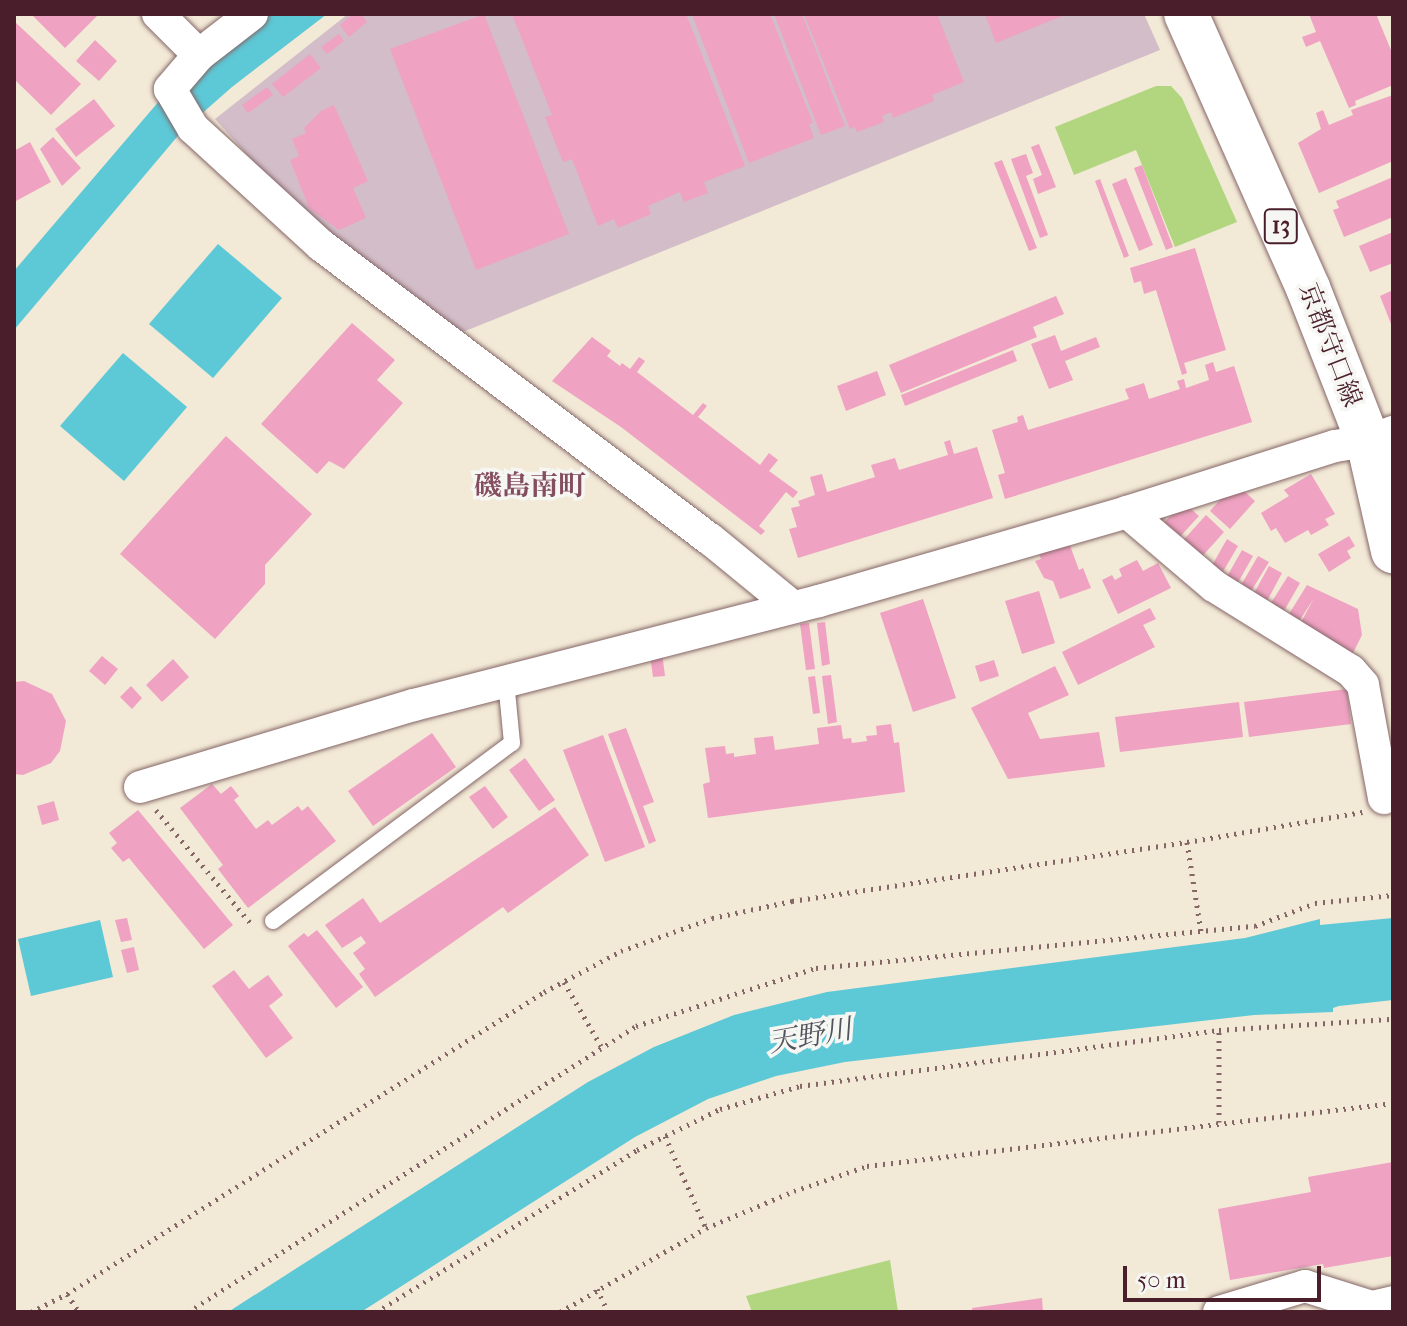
<!DOCTYPE html>
<html>
<head>
<meta charset="utf-8">
<style>
	body { margin:0 }
	#map { position:relative; width:1407px; height:1326px; overflow:hidden; background:#f2e9d6; font-family:"IM FELL French Canon","Noto Serif JP",serif }
	div>[style] { position:absolute }
	.industrial>* { inset:0; background:#d2bdc8 }
	.green>* { inset:0; background:#b2d67f }
	.water>* { inset:0; background:#5dc8d6 }
	.building>* { inset:0; background:#efa2c2 }
	.path>* { height:5px; margin-top:-2.5px; transform-origin:0; background:repeating-linear-gradient(90deg,#856667 0 2px,transparent 0 8px) }
	.roads { filter:drop-shadow(0 0 2px #856667) drop-shadow(0 0 2px #856667) }
	.service>* { height:16px; margin:-8px; padding:0 8px; transform-origin:8px; border-radius:8px; background:#fff }
	.minor>* { height:32px; margin:-16px; padding:0 16px; transform-origin:16px; border-radius:16px; background:#fff }
	.primary>* { height:44px; margin:-22px; padding:0 22px; transform-origin:22px; border-radius:22px; background:#fff }
	span { translate:-50% -50%; white-space:nowrap; text-align:center; line-height:1.15; -webkit-text-stroke:7px #f6f6f2; paint-order:stroke }
	.shield-label span { padding:2px 6px; background:#f6f6f2; border:2px solid; border-radius:6px; -webkit-text-stroke-width:0 }
	.shield-label { font-size:24px; color:#4a1f2b; font-weight:700 }
	.street-label { font-size:26px; color:#4a1f2b }
	.neighbourhood-label { font-size:28px; color:#844d60; font-weight:700 }
	.water-label { font-size:28px; color:#50525e; font-style:italic }
	.frame { position:absolute; inset:0; border:16px solid #4a1f2b; pointer-events:none }
	.scale { position:absolute; left:1123px; top:1266px; width:198px; height:36px; box-sizing:border-box; border:4px solid #4a1f2b; border-top:0; padding-left:10px; font-size:24px; line-height:28px; white-space:nowrap; color:#4a1f2b; -webkit-text-stroke:6px #f6f6f2; paint-order:stroke }
</style>
</head>
<body>
<div id="map">
	<div class="industrial">
		<div style="clip-path:polygon(348px 14px,1144px 14px,1160px 50px,458px 334px,287px 199px,215px 119px)"></div>
	</div>
	<div class="green">
		<div style="clip-path:polygon(1156px 86px,1171px 86px,1182px 98px,1237px 222px,1175px 247px,1136px 150px,1074px 175px,1055px 127px)"></div>
		<div style="clip-path:polygon(890px 1260px,898px 1312px,752px 1312px,746px 1296px)"></div>
	</div>
	<div class="water">
		<div style="clip-path:polygon(270px 14px,327px 14px,232px 87px,182px 131px,14px 330px,14px 271px,160px 100px)"></div>
		<div style="clip-path:polygon(218px 244px,282px 298px,213px 378px,149px 324px)"></div>
		<div style="clip-path:polygon(123px 353px,187px 407px,124px 481px,60px 426px)"></div>
		<div style="clip-path:polygon(1393px 918px,1393px 1000px,1339px 1006px,1333px 1008px,1333px 1012px,1254px 1015px,845px 1062px,776px 1076px,708px 1099px,635px 1137px,361px 1312px,228px 1312px,588px 1082px,654px 1047px,734px 1015px,827px 992px,1245px 938px,1320px 919px,1320px 925px)"></div>
		<div style="clip-path:polygon(100px 920px,113px 977px,31px 996px,18px 939px)"></div>
	</div>
	<div class="building">
		<div style="clip-path:polygon(35px 14px,99px 14px,65px 48px,33px 16px)"></div>
		<div style="clip-path:polygon(353px 14px,361px 14px,367px 22px,349px 37px,340px 25px)"></div>
		<div style="clip-path:polygon(484px 14px,569px 234px,476px 270px,390px 49px)"></div>
		<div style="clip-path:polygon(512px 14px,686px 14px,745px 166px,704px 182px,708px 193px,684px 202px,680px 192px,648px 206px,651px 214px,618px 228px,614px 219px,598px 226px,572px 159px,563px 162px,545px 117px,552px 115px)"></div>
		<div style="clip-path:polygon(692px 14px,770px 14px,813px 123px,809px 124px,814px 138px,749px 163px)"></div>
		<div style="clip-path:polygon(774px 14px,802px 14px,845px 126px,821px 135px)"></div>
		<div style="clip-path:polygon(804px 14px,937px 14px,964px 82px,932px 95px,934px 101px,893px 118px,891px 112px,882px 116px,884px 122px,857px 132px,855px 127px,850px 129px)"></div>
		<div style="clip-path:polygon(985px 14px,1067px 14px,996px 43px)"></div>
		<div style="clip-path:polygon(1309px 14px,1376px 14px,1393px 55px,1393px 85px,1355px 101px,1356px 105px,1349px 108px,1320px 41px,1306px 47px,1302px 37px,1316px 32px)"></div>
		<div style="clip-path:polygon(14px 21px,81px 84px,51px 115px,14px 79px)"></div>
		<div style="clip-path:polygon(339px 34px,344px 41px,327px 54px,321px 47px)"></div>
		<div style="clip-path:polygon(95px 40px,117px 61px,99px 81px,76px 61px)"></div>
		<div style="clip-path:polygon(310px 54px,321px 68px,283px 97px,272px 84px)"></div>
		<div style="clip-path:polygon(267px 87px,273px 95px,248px 113px,242px 105px)"></div>
		<div style="clip-path:polygon(1393px 95px,1393px 161px,1319px 193px,1298px 143px,1321px 129px,1316px 113px,1323px 110px,1329px 125px,1353px 115px,1351px 110px)"></div>
		<div style="clip-path:polygon(94px 99px,115px 126px,76px 157px,55px 129px)"></div>
		<div style="clip-path:polygon(334px 105px,368px 181px,353px 188px,366px 218px,339px 230px,309px 208px,290px 160px,299px 156px,292px 139px,306px 133px,304px 128px,321px 111px)"></div>
		<div style="clip-path:polygon(53px 137px,81px 168px,62px 186px,40px 149px)"></div>
		<div style="clip-path:polygon(30px 142px,51px 182px,16px 201px,14px 151px)"></div>
		<div style="clip-path:polygon(1039px 144px,1056px 187px,1038px 194px,1033px 179px,1042px 175px,1031px 147px)"></div>
		<div style="clip-path:polygon(1026px 154px,1033px 173px,1026px 176px,1048px 235px,1040px 238px,1011px 159px)"></div>
		<div style="clip-path:polygon(1002px 160px,1037px 248px,1029px 251px,994px 163px)"></div>
		<div style="clip-path:polygon(1142px 165px,1173px 247px,1166px 250px,1134px 168px)"></div>
		<div style="clip-path:polygon(1393px 177px,1393px 217px,1344px 237px,1333px 210px,1339px 208px,1336px 201px)"></div>
		<div style="clip-path:polygon(1126px 178px,1153px 245px,1139px 251px,1112px 184px)"></div>
		<div style="clip-path:polygon(1100px 179px,1129px 256px,1124px 258px,1095px 181px)"></div>
		<div style="clip-path:polygon(1393px 232px,1393px 263px,1370px 272px,1359px 246px)"></div>
		<div style="clip-path:polygon(1195px 248px,1226px 350px,1184px 363px,1187px 373px,1182px 375px,1156px 290px,1144px 294px,1141px 281px,1134px 283px,1130px 268px)"></div>
		<div style="clip-path:polygon(1393px 290px,1393px 329px,1380px 296px)"></div>
		<div style="clip-path:polygon(1056px 296px,1064px 314px,1033px 327px,1037px 337px,901px 393px,889px 365px)"></div>
		<div style="clip-path:polygon(352px 323px,395px 360px,377px 380px,403px 403px,344px 469px,329px 461px,317px 474px,261px 424px)"></div>
		<div style="clip-path:polygon(1055px 335px,1061px 351px,1096px 337px,1100px 347px,1065px 361px,1073px 380px,1049px 389px,1031px 344px)"></div>
		<div style="clip-path:polygon(592px 337px,611px 351px,607px 356px,620px 366px,622px 363px,630px 369px,639px 357px,645px 361px,637px 372px,693px 415px,703px 403px,707px 406px,698px 417px,760px 465px,769px 453px,778px 460px,769px 471px,798px 492px,793px 498px,786px 492px,759px 526px,765px 531px,761px 535px,621px 427px,552px 381px)"></div>
		<div style="clip-path:polygon(1013px 350px,1017px 361px,905px 406px,901px 395px)"></div>
		<div style="clip-path:polygon(1213px 362px,1216px 372px,1234px 366px,1252px 422px,1005px 499px,998px 475px,1005px 473px,992px 430px,1018px 422px,1017px 417px,1023px 415px,1028px 430px,1129px 399px,1125px 389px,1144px 383px,1149px 399px,1180px 389px,1177px 381px,1184px 379px,1186px 388px,1209px 380px,1205px 365px)"></div>
		<div style="clip-path:polygon(877px 371px,886px 395px,846px 411px,837px 386px)"></div>
		<div style="clip-path:polygon(226px 436px,312px 514px,265px 565px,265px 584px,215px 639px,120px 554px)"></div>
		<div style="clip-path:polygon(950px 440px,954px 454px,977px 447px,993px 498px,798px 558px,789px 529px,797px 527px,791px 508px,800px 506px,798px 501px,815px 495px,810px 477px,822px 474px,827px 492px,875px 477px,871px 465px,895px 458px,899px 470px,948px 455px,944px 442px)"></div>
		<div style="clip-path:polygon(1311px 474px,1335px 514px,1325px 519px,1329px 525px,1311px 535px,1308px 530px,1285px 543px,1276px 528px,1271px 531px,1261px 513px,1289px 496px,1284px 490px)"></div>
		<div style="clip-path:polygon(1235px 483px,1255px 501px,1230px 529px,1210px 511px)"></div>
		<div style="clip-path:polygon(1183px 502px,1199px 516px,1177px 540px,1161px 526px)"></div>
		<div style="clip-path:polygon(1206px 515px,1224px 532px,1198px 561px,1179px 545px)"></div>
		<div style="clip-path:polygon(1349px 536px,1355px 546px,1347px 551px,1351px 558px,1329px 572px,1318px 554px)"></div>
		<div style="clip-path:polygon(1227px 539px,1238px 546px,1221px 575px,1210px 569px)"></div>
		<div style="clip-path:polygon(1069px 543px,1079px 570px,1083px 568px,1091px 588px,1060px 599px,1053px 581px,1044px 578px,1035px 561px,1041px 559px,1039px 554px)"></div>
		<div style="clip-path:polygon(1242px 550px,1253px 556px,1236px 586px,1225px 580px)"></div>
		<div style="clip-path:polygon(1258px 556px,1269px 562px,1250px 593px,1240px 587px)"></div>
		<div style="clip-path:polygon(1137px 560px,1143px 571px,1158px 563px,1171px 588px,1118px 614px,1102px 580px,1112px 575px,1115px 580px,1122px 576px,1119px 569px)"></div>
		<div style="clip-path:polygon(1269px 566px,1282px 573px,1266px 603px,1253px 595px)"></div>
		<div style="clip-path:polygon(1288px 576px,1300px 583px,1284px 611px,1271px 603px)"></div>
		<div style="clip-path:polygon(1307px 585px,1358px 609px,1362px 635px,1352px 655px,1299px 626px,1314px 598px,1300px 620px,1289px 614px)"></div>
		<div style="clip-path:polygon(1039px 591px,1055px 643px,1022px 654px,1005px 601px)"></div>
		<div style="clip-path:polygon(923px 599px,956px 698px,913px 712px,880px 613px)"></div>
		<div style="clip-path:polygon(1150px 608px,1156px 619px,1143px 625px,1155px 647px,1078px 685px,1062px 652px)"></div>
		<div style="clip-path:polygon(825px 622px,830px 664px,822px 666px,817px 623px)"></div>
		<div style="clip-path:polygon(809px 623px,815px 669px,806px 670px,800px 624px)"></div>
		<div style="clip-path:polygon(662px 653px,665px 676px,653px 677px,650px 655px)"></div>
		<div style="clip-path:polygon(102px 656px,118px 669px,105px 685px,89px 671px)"></div>
		<div style="clip-path:polygon(173px 659px,189px 677px,162px 702px,146px 685px)"></div>
		<div style="clip-path:polygon(994px 660px,999px 676px,980px 682px,975px 666px)"></div>
		<div style="clip-path:polygon(1055px 666px,1069px 695px,1028px 713px,1040px 739px,1099px 732px,1105px 767px,1008px 779px,971px 708px)"></div>
		<div style="clip-path:polygon(831px 675px,837px 722px,828px 724px,822px 676px)"></div>
		<div style="clip-path:polygon(815px 676px,820px 713px,813px 714px,808px 677px)"></div>
		<div style="clip-path:polygon(24px 681px,52px 694px,66px 721px,60px 751px,51px 763px,23px 775px,14px 774px,14px 682px)"></div>
		<div style="clip-path:polygon(131px 686px,142px 698px,132px 709px,120px 697px)"></div>
		<div style="clip-path:polygon(1347px 689px,1351px 724px,1249px 737px,1244px 702px)"></div>
		<div style="clip-path:polygon(1239px 702px,1243px 737px,1120px 752px,1115px 717px)"></div>
		<div style="clip-path:polygon(891px 724px,894px 743px,899px 742px,905px 792px,708px 818px,703px 784px,710px 782px,705px 748px,725px 746px,726px 754px,734px 753px,734px 757px,756px 754px,754px 738px,773px 736px,775px 750px,819px 744px,817px 728px,841px 725px,843px 739px,851px 738px,852px 743px,867px 741px,866px 736px,877px 735px,876px 726px)"></div>
		<div style="clip-path:polygon(626px 728px,654px 802px,643px 806px,656px 841px,649px 844px,608px 734px)"></div>
		<div style="clip-path:polygon(432px 733px,456px 767px,373px 826px,348px 791px)"></div>
		<div style="clip-path:polygon(603px 735px,645px 847px,605px 862px,563px 750px)"></div>
		<div style="clip-path:polygon(525px 758px,555px 800px,539px 811px,509px 770px)"></div>
		<div style="clip-path:polygon(212px 784px,221px 794px,231px 786px,239px 796px,234px 800px,256px 829px,268px 820px,272px 825px,298px 806px,302px 811px,308px 806px,336px 841px,248px 908px,218px 869px,223px 865px,180px 808px)"></div>
		<div style="clip-path:polygon(485px 786px,508px 817px,493px 829px,469px 797px)"></div>
		<div style="clip-path:polygon(54px 801px,59px 820px,42px 825px,37px 806px)"></div>
		<div style="clip-path:polygon(555px 807px,589px 855px,508px 913px,503px 907px,375px 997px,359px 974px,365px 969px,353px 953px,366px 943px,361px 936px,342px 948px,325px 925px,363px 898px,380px 923px)"></div>
		<div style="clip-path:polygon(138px 810px,233px 925px,204px 949px,129px 858px,123px 862px,111px 848px,117px 843px,109px 833px)"></div>
		<div style="clip-path:polygon(127px 918px,132px 940px,121px 942px,115px 920px)"></div>
		<div style="clip-path:polygon(317px 930px,363px 987px,336px 1008px,288px 946px,304px 933px,308px 937px)"></div>
		<div style="clip-path:polygon(134px 947px,139px 970px,127px 973px,121px 950px)"></div>
		<div style="clip-path:polygon(234px 970px,249px 989px,268px 975px,283px 995px,269px 1006px,293px 1038px,266px 1058px,212px 986px)"></div>
		<div style="clip-path:polygon(1393px 1162px,1393px 1256px,1324px 1268px,1323px 1264px,1230px 1280px,1218px 1209px,1311px 1192px,1308px 1177px)"></div>
		<div style="clip-path:polygon(1042px 1298px,1043px 1312px,972px 1312px,972px 1308px)"></div>
	</div>
	<div class="path">
		<div style="left:156px;top:810px;width:150px;rotate:50.1deg"></div>
		<div style="left:1187px;top:842px;width:90px;rotate:81.1deg"></div>
		<div style="left:564px;top:982px;width:74px;rotate:60deg"></div>
		<div style="left:1219px;top:1122px;width:92px;rotate:-90deg"></div>
		<div style="left:665px;top:1136px;width:101px;rotate:66deg"></div>
		<div style="left:597px;top:1289px;width:25px;rotate:64deg"></div>
		<div style="left:67px;top:1294px;width:22px;rotate:56deg"></div>
		<div style="left:31px;top:1312px;width:40px;rotate:-26.6deg"></div>
		<div style="left:67px;top:1294px;width:565px;rotate:-32.34deg"></div>
		<div style="left:544px;top:992px;width:87px;rotate:-28deg"></div>
		<div style="left:621px;top:951px;width:97px;rotate:-19.9deg"></div>
		<div style="left:712px;top:918px;width:82px;rotate:-12deg"></div>
		<div style="left:792px;top:901px;width:399px;rotate:-8.5deg"></div>
		<div style="left:1187px;top:842px;width:178px;rotate:-9.7deg"></div>
		<div style="left:188px;top:1312px;width:532px;rotate:-32.55deg"></div>
		<div style="left:636px;top:1026px;width:189px;rotate:-17.9deg"></div>
		<div style="left:816px;top:968px;width:441px;rotate:-5.5deg"></div>
		<div style="left:1255px;top:926px;width:64px;rotate:-21deg"></div>
		<div style="left:1315px;top:903px;width:78px;rotate:-5.9deg"></div>
		<div style="left:376px;top:1312px;width:307px;rotate:-31.8deg"></div>
		<div style="left:637px;top:1150px;width:93px;rotate:-26.3deg"></div>
		<div style="left:720px;top:1109px;width:83px;rotate:-16deg"></div>
		<div style="left:800px;top:1086px;width:423px;rotate:-7.6deg"></div>
		<div style="left:1219px;top:1030px;width:171px;rotate:-3.7deg"></div>
		<div style="left:560px;top:1312px;width:168px;rotate:-29.9deg"></div>
		<div style="left:706px;top:1228px;width:95px;rotate:-22.8deg"></div>
		<div style="left:794px;top:1191px;width:77px;rotate:-18.9deg"></div>
		<div style="left:867px;top:1166px;width:530px;rotate:-6.83deg"></div>
	</div>
	<div class="roads">
		<div class="service">
			<div style="left:273px;top:921px;width:298px;rotate:-36.7deg"></div>
			<div style="left:512px;top:743px;width:62px;rotate:-95.5deg"></div>
		</div>
		<div class="minor">
			<div style="left:158px;top:14px;width:58px;rotate:45deg"></div>
			<div style="left:252px;top:14px;width:67px;rotate:142.3deg"></div>
			<div style="left:199px;top:55px;width:45px;rotate:130.5deg"></div>
			<div style="left:170px;top:89px;width:45px;rotate:59.5deg"></div>
			<div style="left:193px;top:128px;width:175px;rotate:42.5deg"></div>
			<div style="left:322px;top:246px;width:486px;rotate:37.1deg"></div>
			<div style="left:710px;top:539px;width:106px;rotate:39.3deg"></div>
			<div style="left:1127px;top:512px;width:114px;rotate:40.4deg"></div>
			<div style="left:1214px;top:586px;width:161px;rotate:31.8deg"></div>
			<div style="left:1351px;top:671px;width:18px;rotate:49deg"></div>
			<div style="left:1363px;top:685px;width:115px;rotate:79.5deg"></div>
			<div style="left:140px;top:787px;width:286px;rotate:-16.7deg"></div>
			<div style="left:414px;top:705px;width:418px;rotate:-14.4deg"></div>
			<div style="left:819px;top:601px;width:321px;rotate:-16.1deg"></div>
			<div style="left:1127px;top:512px;width:218px;rotate:-17.6deg"></div>
			<div style="left:1335px;top:446px;width:33px;rotate:-9deg"></div>
			<div style="left:1368px;top:441px;width:27px;rotate:-20deg"></div>
			<div style="left:1219px;top:1312px;width:90px;rotate:-16.8deg"></div>
			<div style="left:1305px;top:1286px;width:70px;rotate:17.4deg"></div>
			<div style="left:1372px;top:1307px;width:22px;rotate:-13deg"></div>
		</div>
		<div class="primary">
			<div style="left:1186px;top:14px;width:300px;rotate:66deg"></div>
			<div style="left:1308px;top:288px;width:164px;rotate:68.6deg"></div>
			<div style="left:1368px;top:441px;width:113px;rotate:77.2deg"></div>
		</div>
	</div>
	<div class="shield-label">
		<span style="left:1281px;top:226px">13</span>
	</div>
	<div class="street-label">
		<span style="left:1330px;top:345px;rotate:69deg">京都守口線</span>
	</div>
	<div class="neighbourhood-label">
		<span style="left:530px;top:486px">磯島南町</span>
	</div>
	<div class="water-label">
		<span style="left:810px;top:1036px;rotate:-10deg">天野川</span>
	</div>
	<div class="frame"></div>
	<div class="scale">50 m</div>
</div>
</body>
</html>
